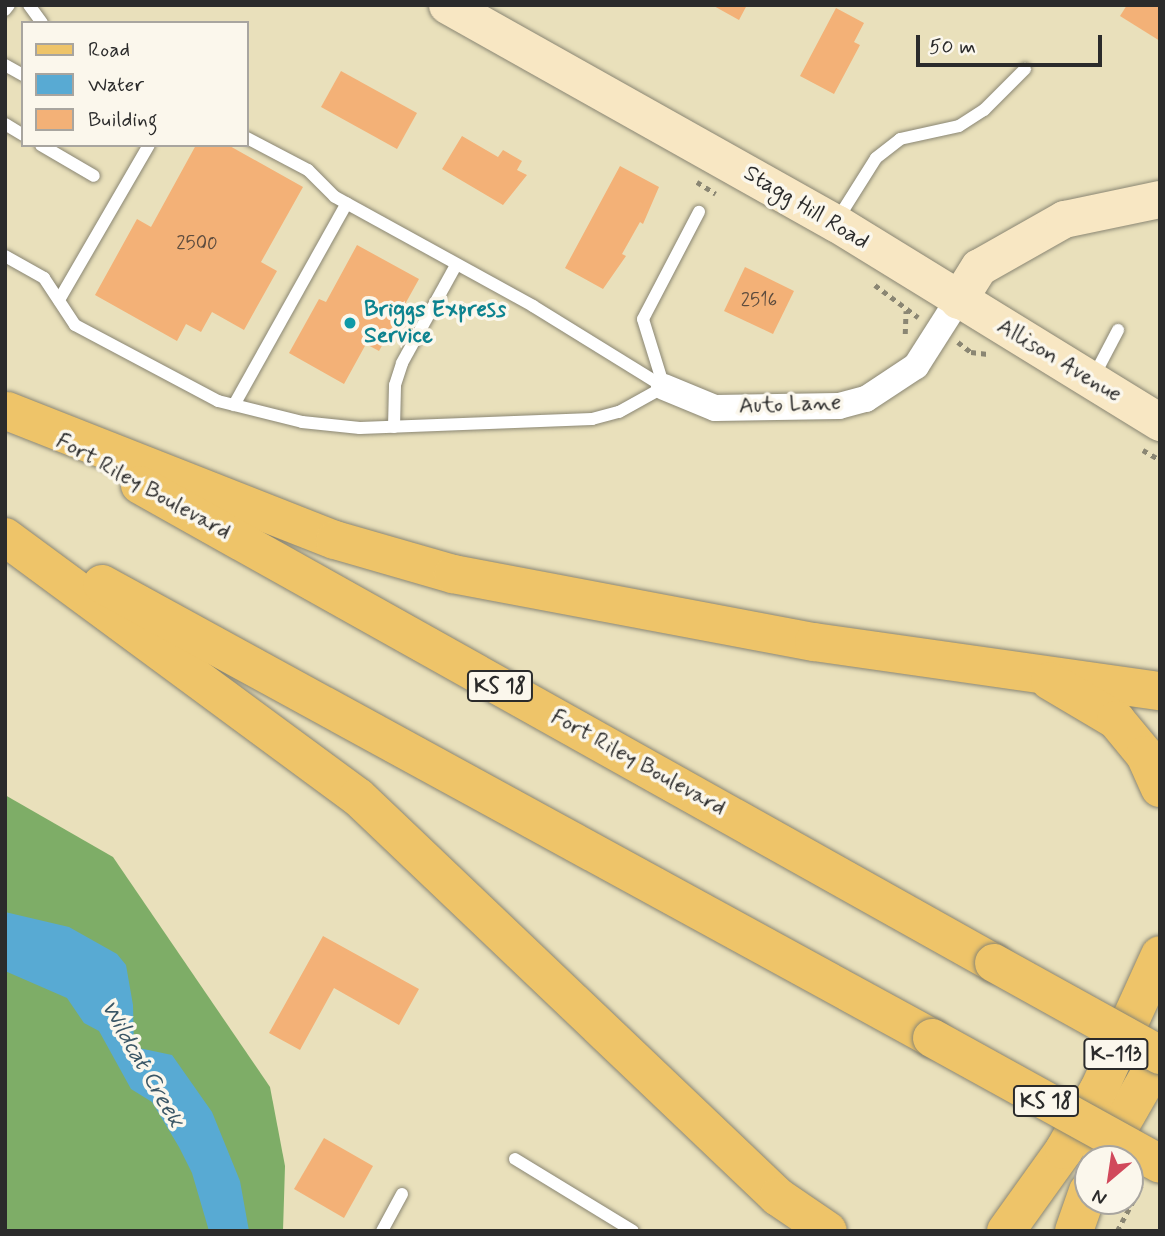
<!DOCTYPE html>
<html>
<head>
<meta charset="utf-8">
<style>
	body { margin:0 }
	#map { position:relative; width:1165px; height:1236px; overflow:hidden; background:#e9e0bb; font-family:Mynerve,sans-serif }
	div>[style] { position:absolute }
	.forest>* { inset:0; background:#7ead67 }
	.water>* { inset:0; background:#58aad3 }
	.building>* { inset:0; background:#f3b177 }
	.path>* { height:4.5px; margin-top:-2.25px; transform-origin:0; background:repeating-linear-gradient(90deg,#8a8673 0 5px,transparent 0 10px) }
	.roads { filter:drop-shadow(0 0 2px #8a8673) drop-shadow(0 0 2px #8a8673) }
	.lane>* { height:12px; margin:-6px; padding:0 6px; transform-origin:6px; border-radius:6px; background:#fff }
	.street>* { height:26px; margin:-13px; padding:0 13px; transform-origin:13px; border-radius:13px; background:#fff }
	.secondary>* { height:37px; margin:-18.5px; padding:0 18.5px; transform-origin:18.5px; border-radius:18.5px; background:#f8e7c3 }
	.primary>* { height:38px; margin:-19px; padding:0 19px; transform-origin:19px; border-radius:19px; background:#eec469 }
	.highway>* { height:38px; margin:-19px; padding:0 19px; transform-origin:19px; border-radius:19px; background:#eec469 }
	.bridges { filter:drop-shadow(0 0 2px #8a8673) drop-shadow(0 0 2px #8a8673) }
	.highway-bridge>* { height:38px; margin:-19px; padding:0 19px; transform-origin:19px; border-radius:19px; background:#eec469 }
	.dots>* { width:19px; height:19px; translate:-50% -50%; box-sizing:border-box; border:4px solid #fbf7ec; border-radius:50% }
	span { translate:-50% -50%; white-space:nowrap; text-align:center; line-height:1.15; -webkit-text-stroke:7px #fbf7ec; paint-order:stroke }
	.number-label { font-size:19px; color:#5d4c3e }
	.number-label span { -webkit-text-stroke-width:0 }
	.shield-label span { padding:2px 5px; background:#fbf7ec; border:2px solid; border-radius:5px; -webkit-text-stroke-width:0 }
	.shield-label { font-size:21px; color:#2b2b2b; font-weight:700 }
	.street-label { font-size:23px; color:#2b2b2b }
	.culture-label { font-size:23px; color:#0d838f; font-weight:700 }
	.left { translate:0 -50%; text-align:left }
	.water-label { font-size:24px; color:#3b5766; font-style:italic }
	.frame { position:absolute; inset:0; border:7px solid #2b2b2b; pointer-events:none }
	.legend { position:absolute; left:21px; top:21px; width:228px; height:126px; box-sizing:border-box; background:#fbf7ec; border:2px solid #a8a59f; margin:0; padding:9px 12px; list-style:none; font-size:21px; color:#2b2b2b }
	.legend li { display:flex; align-items:center; gap:14px; height:35px }
	.legend b { width:35px; border:2px solid #a8a59f }
	.north { position:absolute; left:1074px; top:1145px; width:70px; height:70px; box-sizing:border-box; background:#fbf7ec; border:2px solid #a8a59f; border-radius:50%; rotate:209deg; font-size:19px; font-weight:700; line-height:28px; text-align:center; color:#2b2b2b }
	.north::after { content:''; display:block; margin:auto; width:24px; height:32px; background:#d1495b; clip-path:polygon(50% 0,100% 100%,50% 72%,0 100%) }
	.scale { position:absolute; left:916px; top:35px; width:186px; height:32px; box-sizing:border-box; border:4px solid #2b2b2b; border-top:0; padding-left:9px; font-size:21px; line-height:24px; white-space:nowrap; color:#2b2b2b; -webkit-text-stroke:5px #fbf7ec; paint-order:stroke }
</style>
</head>
<body>
<div id="map">
	<div class="forest">
		<div style="clip-path:polygon(5px 795px,113px 857px,270px 1087px,285px 1166px,283px 1231px,5px 1231px)"></div>
	</div>
	<div class="water">
		<div style="clip-path:polygon(5px 912px,69px 927px,117px 954px,126px 965px,133px 1005px,134px 1047px,172px 1055px,212px 1112px,240px 1181px,249px 1231px,209px 1231px,192px 1173px,179px 1147px,152px 1102px,131px 1089px,99px 1031px,84px 1023px,67px 998px,5px 971px)"></div>
	</div>
	<div class="building">
		<div style="clip-path:polygon(712px 5px,747px 5px,739px 20px)"></div>
		<div style="clip-path:polygon(1127px 5px,1160px 5px,1160px 41px,1120px 16px)"></div>
		<div style="clip-path:polygon(836px 8px,864px 23px,854px 42px,860px 45px,834px 94px,800px 76px)"></div>
		<div style="clip-path:polygon(341px 71px,417px 113px,397px 149px,321px 107px)"></div>
		<div style="clip-path:polygon(462px 136px,498px 157px,503px 150px,522px 161px,517px 170px,527px 175px,503px 205px,442px 169px)"></div>
		<div style="clip-path:polygon(196px 145px,228px 145px,303px 187px,261px 262px,277px 271px,244px 330px,212px 312px,201px 332px,186px 324px,177px 341px,95px 295px,137px 219px,151px 227px)"></div>
		<div style="clip-path:polygon(620px 166px,659px 187px,643px 224px,640px 222px,622px 254px,626px 256px,603px 289px,565px 268px)"></div>
		<div style="clip-path:polygon(357px 245px,419px 279px,379px 351px,366px 344px,344px 384px,289px 353px,319px 299px,326px 302px)"></div>
		<div style="clip-path:polygon(745px 267px,794px 291px,773px 334px,724px 311px)"></div>
		<div style="clip-path:polygon(323px 936px,419px 989px,399px 1025px,334px 988px,300px 1050px,269px 1033px)"></div>
		<div style="clip-path:polygon(324px 1138px,373px 1166px,344px 1218px,294px 1189px)"></div>
	</div>
	<div class="path">
		<div style="left:697px;top:182px;width:22px;rotate:32deg"></div>
		<div style="left:875px;top:285px;width:54px;rotate:36.7deg"></div>
		<div style="left:905px;top:334px;width:23px;rotate:-88deg"></div>
		<div style="left:958px;top:342px;width:16px;rotate:38deg"></div>
		<div style="left:971px;top:352px;width:17px;rotate:7deg"></div>
		<div style="left:1143px;top:450px;width:20px;rotate:30deg"></div>
		<div style="left:1117px;top:1231px;width:51px;rotate:-61.9deg"></div>
	</div>
	<div class="roads">
		<div class="lane">
			<div style="left:29px;top:5px;width:22px;rotate:54deg"></div>
			<div style="left:5px;top:10px;width:6px;rotate:-51deg"></div>
			<div style="left:5px;top:65px;width:21px;rotate:29deg"></div>
			<div style="left:5px;top:124px;width:21px;rotate:31deg"></div>
			<div style="left:247px;top:138px;width:69px;rotate:27.7deg"></div>
			<div style="left:308px;top:170px;width:38px;rotate:45deg"></div>
			<div style="left:335px;top:197px;width:226px;rotate:28.8deg"></div>
			<div style="left:533px;top:306px;width:154px;rotate:31.7deg"></div>
			<div style="left:41px;top:145px;width:61px;rotate:30.3deg"></div>
			<div style="left:837px;top:220px;width:73px;rotate:-57.8deg"></div>
			<div style="left:876px;top:158px;width:31px;rotate:-38deg"></div>
			<div style="left:900px;top:139px;width:60px;rotate:-12.4deg"></div>
			<div style="left:959px;top:126px;width:30px;rotate:-33deg"></div>
			<div style="left:984px;top:110px;width:58px;rotate:-45deg"></div>
			<div style="left:5px;top:256px;width:45px;rotate:29.4deg"></div>
			<div style="left:44px;top:278px;width:56px;rotate:56.6deg"></div>
			<div style="left:75px;top:325px;width:162px;rotate:28deg"></div>
			<div style="left:218px;top:401px;width:87px;rotate:14deg"></div>
			<div style="left:302px;top:422px;width:58px;rotate:5.9deg"></div>
			<div style="left:360px;top:428px;width:232px;rotate:-2.2deg"></div>
			<div style="left:592px;top:419px;width:28px;rotate:-15deg"></div>
			<div style="left:619px;top:412px;width:51px;rotate:-29.1deg"></div>
			<div style="left:59px;top:300px;width:179px;rotate:-59.9deg"></div>
			<div style="left:1094px;top:376px;width:52px;rotate:-62.4deg"></div>
			<div style="left:664px;top:387px;width:71px;rotate:-107.2deg"></div>
			<div style="left:643px;top:319px;width:121px;rotate:-62.4deg"></div>
			<div style="left:234px;top:405px;width:231px;rotate:-60.8deg"></div>
			<div style="left:394px;top:427px;width:42px;rotate:-88.6deg"></div>
			<div style="left:395px;top:385px;width:23px;rotate:-72deg"></div>
			<div style="left:402px;top:363px;width:112px;rotate:-61.1deg"></div>
			<div style="left:515px;top:1159px;width:138px;rotate:31.4deg"></div>
			<div style="left:382px;top:1231px;width:42px;rotate:-61.6deg"></div>
		</div>
		<div class="street">
			<div style="left:664px;top:387px;width:55px;rotate:22.4deg"></div>
			<div style="left:715px;top:408px;width:124px;rotate:-0.9deg"></div>
			<div style="left:839px;top:406px;width:28px;rotate:-15deg"></div>
			<div style="left:866px;top:399px;width:60px;rotate:-33.4deg"></div>
			<div style="left:916px;top:366px;width:78px;rotate:-57.5deg"></div>
		</div>
		<div class="secondary">
			<div style="left:447px;top:5px;width:446px;rotate:29.3deg"></div>
			<div style="left:836px;top:223px;width:380px;rotate:31.6deg"></div>
			<div style="left:958px;top:300px;width:39px;rotate:-58deg"></div>
			<div style="left:979px;top:267px;width:98px;rotate:-29.5deg"></div>
			<div style="left:1064px;top:219px;width:98px;rotate:-11.8deg"></div>
		</div>
		<div class="primary">
			<div style="left:1101px;top:1159px;width:119px;rotate:-60.2deg"></div>
			<div style="left:1006px;top:1231px;width:100px;rotate:-54.4deg"></div>
			<div style="left:1064px;top:1150px;width:70px;rotate:-60.2deg"></div>
			<div style="left:1099px;top:1089px;width:147px;rotate:-65.5deg"></div>
			<div style="left:1074px;top:1231px;width:42px;rotate:-70.7deg"></div>
		</div>
		<div class="highway">
			<div style="left:7px;top:411px;width:352px;rotate:21.5deg"></div>
			<div style="left:335px;top:540px;width:123px;rotate:16.1deg"></div>
			<div style="left:453px;top:574px;width:367px;rotate:10.7deg"></div>
			<div style="left:814px;top:642px;width:349px;rotate:8.1deg"></div>
			<div style="left:140px;top:485px;width:979px;rotate:29.24deg"></div>
			<div style="left:5px;top:537px;width:438px;rotate:36.4deg"></div>
			<div style="left:358px;top:797px;width:580px;rotate:43.6deg"></div>
			<div style="left:778px;top:1197px;width:60px;rotate:34.2deg"></div>
			<div style="left:102px;top:584px;width:946px;rotate:28.68deg"></div>
			<div style="left:1050px;top:681px;width:77px;rotate:30.6deg"></div>
			<div style="left:1116px;top:720px;width:45px;rotate:50.4deg"></div>
			<div style="left:1145px;top:755px;width:36px;rotate:66deg"></div>
		</div>
	</div>
	<div class="bridges">
		<div class="highway-bridge">
			<div style="left:994px;top:963px;width:190px;rotate:29deg"></div>
			<div style="left:932px;top:1038px;width:260px;rotate:28.9deg"></div>
		</div>
	</div>
	<div class="dots">
		<div style="left:350px;top:323px;background:#0f9aa8"></div>
	</div>
	<div class="number-label">
		<span style="left:197px;top:244px">2500</span>
		<span style="left:759px;top:301px">2516</span>
	</div>
	<div class="shield-label">
		<span style="left:500px;top:686px">KS 18</span>
		<span style="left:1116px;top:1054px">K-113</span>
		<span style="left:1046px;top:1101px">KS 18</span>
	</div>
	<div class="street-label">
		<span style="left:806px;top:208px;rotate:31deg">Stagg Hill Road</span>
		<span style="left:1059px;top:361px;rotate:31deg">Allison Avenue</span>
		<span style="left:790px;top:405px;rotate:-2deg">Auto Lane</span>
		<span style="left:143px;top:487px;rotate:29deg">Fort Riley Boulevard</span>
		<span style="left:638px;top:763px;rotate:29deg">Fort Riley Boulevard</span>
	</div>
	<div class="culture-label">
		<span class="left" style="left:364px;top:323px">Briggs Express<br>Service</span>
	</div>
	<div class="water-label">
		<span style="left:142px;top:1064px;rotate:60deg">Wildcat Creek</span>
	</div>
	<div class="frame"></div>
	<ul class="legend">
	<li><b style="height:9px;background:#eec469"></b>Road</li>
	<li><b style="height:19px;background:#58aad3"></b>Water</li>
	<li><b style="height:19px;background:#f3b177"></b>Building</li>
	</ul>
	<div class="north">N</div>
	<div class="scale">50 m</div>
</div>
</body>
</html>
